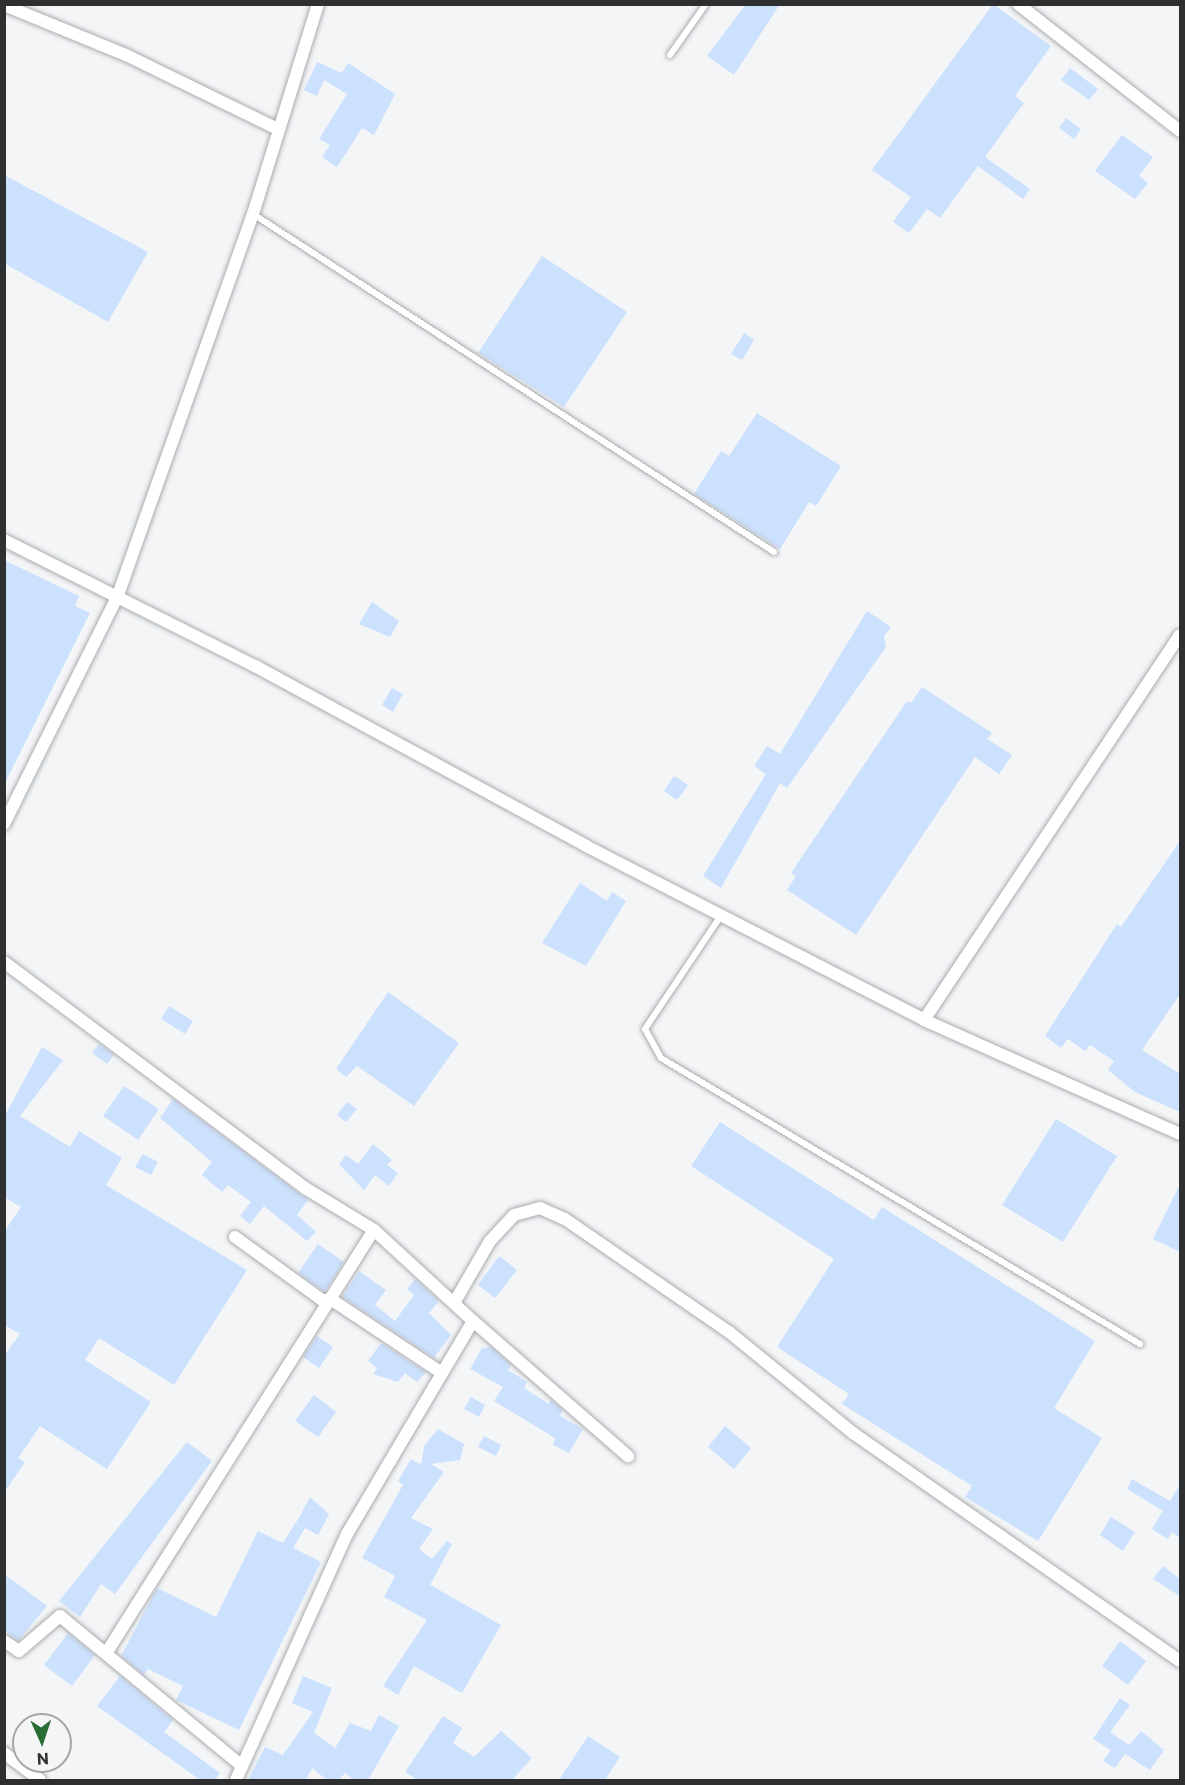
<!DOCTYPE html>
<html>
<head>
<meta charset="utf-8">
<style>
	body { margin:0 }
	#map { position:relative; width:1185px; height:1785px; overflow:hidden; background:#f3f5f7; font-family:Commissioner,sans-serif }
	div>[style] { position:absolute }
	.building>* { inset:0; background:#cce1fd }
	.roads { filter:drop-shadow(0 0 2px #aaacae) drop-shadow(0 0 2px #aaacae) }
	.lane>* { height:6px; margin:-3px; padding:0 3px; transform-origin:3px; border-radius:3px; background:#fff }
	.street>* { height:12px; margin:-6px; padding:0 6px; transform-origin:6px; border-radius:6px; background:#fff }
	span { translate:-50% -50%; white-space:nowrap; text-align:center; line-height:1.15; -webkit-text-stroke:6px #f3f5f7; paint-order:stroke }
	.frame { position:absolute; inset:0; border:6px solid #2e2f30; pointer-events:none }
	.north { position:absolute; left:12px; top:1713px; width:60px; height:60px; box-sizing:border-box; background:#f3f5f7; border:2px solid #a4a6a7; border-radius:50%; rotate:177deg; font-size:16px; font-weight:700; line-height:24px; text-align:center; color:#2e2f30 }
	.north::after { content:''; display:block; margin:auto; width:21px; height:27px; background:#2a6c36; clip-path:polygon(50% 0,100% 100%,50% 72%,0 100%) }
</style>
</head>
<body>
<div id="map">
	<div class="building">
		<div style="clip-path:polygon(746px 4px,780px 4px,734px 75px,707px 56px)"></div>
		<div style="clip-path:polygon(993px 4px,1051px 46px,1015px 96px,1024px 103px,985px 157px,1030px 189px,1023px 199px,978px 166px,940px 218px,927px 209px,909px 233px,893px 222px,911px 197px,872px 170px)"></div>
		<div style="clip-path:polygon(317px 62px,342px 73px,348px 63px,395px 94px,374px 135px,362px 128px,337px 167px,322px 157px,330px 145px,319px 139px,347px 94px,324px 80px,317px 96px,304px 90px)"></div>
		<div style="clip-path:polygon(1070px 68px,1098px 89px,1089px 100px,1061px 80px)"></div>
		<div style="clip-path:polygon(1066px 118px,1081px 129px,1074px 139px,1059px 128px)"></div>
		<div style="clip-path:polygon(1122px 135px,1153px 157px,1139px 176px,1148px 183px,1135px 199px,1095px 171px)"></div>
		<div style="clip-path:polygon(4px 175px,148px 252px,108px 322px,4px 263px)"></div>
		<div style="clip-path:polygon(542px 256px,627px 312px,564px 407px,478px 353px)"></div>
		<div style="clip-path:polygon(744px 333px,754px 340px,742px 360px,731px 354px)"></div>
		<div style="clip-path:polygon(757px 413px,841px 466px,816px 506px,809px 502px,780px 549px,694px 494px,721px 451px,729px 456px)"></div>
		<div style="clip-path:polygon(4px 560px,79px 596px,75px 606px,90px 613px,4px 785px)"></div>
		<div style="clip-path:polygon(372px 602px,399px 621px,390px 637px,359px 624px)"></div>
		<div style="clip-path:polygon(867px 611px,891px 627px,884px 636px,886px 647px,787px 788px,780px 783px,721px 888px,703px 876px,766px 774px,754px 766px,767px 746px,780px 754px)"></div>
		<div style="clip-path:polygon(922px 687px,992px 733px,987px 739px,1012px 755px,999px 774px,975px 757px,856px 935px,787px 890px,796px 876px,791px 873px,907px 701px,911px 703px)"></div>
		<div style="clip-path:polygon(392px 688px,403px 694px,393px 712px,382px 705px)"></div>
		<div style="clip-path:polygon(674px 776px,688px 785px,677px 800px,664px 791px)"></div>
		<div style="clip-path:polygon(1180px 841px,1180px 994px,1142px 1050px,1180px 1074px,1180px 1112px,1135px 1092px,1108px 1070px,1114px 1061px,1090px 1045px,1085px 1051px,1068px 1039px,1061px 1048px,1045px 1036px,1117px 924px,1121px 927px)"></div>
		<div style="clip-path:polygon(580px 883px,607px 901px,612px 892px,626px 901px,586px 966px,542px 943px)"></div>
		<div style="clip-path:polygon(388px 992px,459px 1043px,414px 1106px,357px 1066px,346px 1077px,336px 1069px)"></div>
		<div style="clip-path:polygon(169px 1006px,193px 1021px,185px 1034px,161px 1019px)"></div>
		<div style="clip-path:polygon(99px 1044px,114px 1055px,107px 1064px,92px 1053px)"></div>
		<div style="clip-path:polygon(42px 1047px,63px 1060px,20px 1116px,70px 1147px,79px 1131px,122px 1158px,106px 1185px,247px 1270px,174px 1385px,99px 1338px,85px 1360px,151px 1402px,107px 1469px,40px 1426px,18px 1458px,25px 1462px,4px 1493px,4px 1356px,20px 1334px,4px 1325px,4px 1232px,21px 1207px,4px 1197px,4px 1117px)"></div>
		<div style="clip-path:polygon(124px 1086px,159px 1109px,138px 1140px,103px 1116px)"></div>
		<div style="clip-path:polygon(173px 1099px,308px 1200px,297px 1215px,316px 1232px,307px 1241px,264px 1206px,250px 1224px,240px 1216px,251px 1202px,228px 1185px,222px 1192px,202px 1175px,212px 1162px,160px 1118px)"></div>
		<div style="clip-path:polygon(347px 1102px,357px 1109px,346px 1122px,337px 1115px)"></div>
		<div style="clip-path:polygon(1056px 1119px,1117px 1156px,1063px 1242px,1002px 1205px)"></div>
		<div style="clip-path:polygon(720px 1122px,874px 1220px,882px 1207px,1095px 1341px,1054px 1408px,1102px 1438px,1038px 1541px,965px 1497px,972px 1486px,842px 1404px,849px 1394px,777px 1347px,834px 1259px,691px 1166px)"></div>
		<div style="clip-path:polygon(373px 1144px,392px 1160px,387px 1165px,398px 1173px,389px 1186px,375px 1175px,364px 1190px,339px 1164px,346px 1155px,358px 1164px)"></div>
		<div style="clip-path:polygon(143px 1154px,158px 1162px,151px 1175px,135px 1167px)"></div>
		<div style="clip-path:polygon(1180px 1184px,1180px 1252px,1153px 1239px)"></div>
		<div style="clip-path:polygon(318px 1244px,344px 1262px,325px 1292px,298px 1273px)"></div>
		<div style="clip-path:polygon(499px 1256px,517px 1270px,495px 1298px,478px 1285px)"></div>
		<div style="clip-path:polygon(359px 1271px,386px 1290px,375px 1305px,395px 1321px,414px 1295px,407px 1289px,415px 1279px,439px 1301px,429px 1313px,451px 1335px,434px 1358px,342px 1297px)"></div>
		<div style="clip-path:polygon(317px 1336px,333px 1347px,319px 1368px,303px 1357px)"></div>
		<div style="clip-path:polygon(381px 1343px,426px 1372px,417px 1382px,405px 1373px,398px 1382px,373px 1374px,377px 1368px,368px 1361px)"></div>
		<div style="clip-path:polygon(491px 1347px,511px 1365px,508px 1370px,527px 1382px,524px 1388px,549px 1404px,551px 1400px,563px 1410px,560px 1416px,583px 1429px,569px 1453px,553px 1445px,555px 1438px,494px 1401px,503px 1387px,470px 1369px,482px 1348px)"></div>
		<div style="clip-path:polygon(314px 1395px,336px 1412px,318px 1437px,295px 1421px)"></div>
		<div style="clip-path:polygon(471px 1397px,485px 1405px,479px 1417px,464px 1409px)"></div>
		<div style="clip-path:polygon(725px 1426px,751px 1448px,734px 1469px,708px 1447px)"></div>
		<div style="clip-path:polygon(438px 1429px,464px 1444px,460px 1460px,431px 1464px,444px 1472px,411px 1518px,433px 1529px,419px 1549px,432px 1559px,447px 1541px,452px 1544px,430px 1585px,501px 1625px,462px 1693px,414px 1666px,398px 1695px,383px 1686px,427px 1620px,384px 1597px,395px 1576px,362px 1558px,403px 1485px,398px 1481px,411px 1459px,421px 1465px,424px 1446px)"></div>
		<div style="clip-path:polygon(484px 1436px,501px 1445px,496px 1456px,478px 1447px)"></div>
		<div style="clip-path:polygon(187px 1442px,212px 1461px,115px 1594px,101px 1584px,80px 1617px,59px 1601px)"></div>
		<div style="clip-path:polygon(1132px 1479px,1170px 1501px,1180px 1484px,1180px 1538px,1172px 1532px,1168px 1539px,1152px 1529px,1163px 1511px,1127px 1489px)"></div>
		<div style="clip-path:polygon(310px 1497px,329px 1514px,318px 1535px,296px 1523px)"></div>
		<div style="clip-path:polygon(1111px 1517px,1135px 1532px,1123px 1551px,1100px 1535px)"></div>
		<div style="clip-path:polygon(295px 1523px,305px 1528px,293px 1548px,321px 1562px,239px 1730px,176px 1700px,183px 1686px,148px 1669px,144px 1675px,121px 1656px,157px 1588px,216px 1617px,258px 1531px,283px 1543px)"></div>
		<div style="clip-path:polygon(1163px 1566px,1180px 1579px,1180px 1596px,1153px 1579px)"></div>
		<div style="clip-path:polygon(4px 1574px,47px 1606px,18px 1641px,4px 1630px)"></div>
		<div style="clip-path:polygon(68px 1633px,95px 1655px,72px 1686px,44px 1665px)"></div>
		<div style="clip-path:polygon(1120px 1641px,1146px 1661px,1128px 1685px,1102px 1666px)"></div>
		<div style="clip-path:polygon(120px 1676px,173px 1720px,164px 1732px,220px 1773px,215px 1780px,200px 1780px,97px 1706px)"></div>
		<div style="clip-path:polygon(303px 1676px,332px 1688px,314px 1733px,335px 1748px,350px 1723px,371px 1731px,379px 1715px,399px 1726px,368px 1780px,354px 1780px,345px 1773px,339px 1780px,327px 1780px,312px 1768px,306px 1780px,248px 1780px,265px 1747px,283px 1755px,313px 1712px,292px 1703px)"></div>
		<div style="clip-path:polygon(1120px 1698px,1130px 1705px,1110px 1732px,1129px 1745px,1141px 1731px,1164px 1750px,1150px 1770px,1125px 1754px,1115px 1768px,1103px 1761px,1111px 1750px,1093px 1739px)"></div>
		<div style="clip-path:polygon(443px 1716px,462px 1728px,453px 1743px,474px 1757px,501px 1731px,532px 1758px,512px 1780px,418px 1780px,405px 1772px)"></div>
		<div style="clip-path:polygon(588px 1736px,620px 1757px,605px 1780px,559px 1780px)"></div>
	</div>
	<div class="roads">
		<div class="lane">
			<div style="left:670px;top:55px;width:62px;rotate:-54.8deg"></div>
			<div style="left:253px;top:214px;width:621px;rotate:32.97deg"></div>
			<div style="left:720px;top:917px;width:135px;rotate:123.8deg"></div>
			<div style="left:645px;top:1029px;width:33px;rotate:61deg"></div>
			<div style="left:661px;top:1058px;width:558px;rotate:30.84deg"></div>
		</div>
		<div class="street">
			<div style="left:1018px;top:4px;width:206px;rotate:38.1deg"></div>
			<div style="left:4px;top:5px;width:132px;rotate:22.3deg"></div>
			<div style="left:126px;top:55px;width:167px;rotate:26deg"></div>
			<div style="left:4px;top:540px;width:281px;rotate:26.7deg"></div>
			<div style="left:255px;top:666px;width:377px;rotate:28.5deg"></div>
			<div style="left:586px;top:846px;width:380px;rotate:27.2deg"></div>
			<div style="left:924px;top:1020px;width:280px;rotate:24deg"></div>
			<div style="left:4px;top:824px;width:256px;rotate:-63.5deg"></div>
			<div style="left:118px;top:595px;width:404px;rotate:-70.5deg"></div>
			<div style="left:253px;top:214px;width:220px;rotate:-72.8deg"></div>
			<div style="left:4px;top:962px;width:376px;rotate:36.9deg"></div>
			<div style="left:305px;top:1188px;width:81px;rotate:31.3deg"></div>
			<div style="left:374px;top:1230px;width:134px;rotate:42.6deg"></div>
			<div style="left:473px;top:1321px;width:247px;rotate:120.6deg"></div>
			<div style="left:347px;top:1534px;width:270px;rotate:114.3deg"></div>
			<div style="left:924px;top:1020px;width:462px;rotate:-56.4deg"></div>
			<div style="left:235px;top:1237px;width:107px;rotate:35.9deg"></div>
			<div style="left:322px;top:1300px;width:10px"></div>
			<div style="left:332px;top:1300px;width:132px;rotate:33.6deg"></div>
			<div style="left:454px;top:1303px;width:72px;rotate:-59.9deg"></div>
			<div style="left:490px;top:1241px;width:35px;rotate:-47deg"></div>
			<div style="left:514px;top:1215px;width:27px;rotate:-15deg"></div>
			<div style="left:540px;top:1208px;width:27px;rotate:24deg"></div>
			<div style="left:565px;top:1219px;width:199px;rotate:34.6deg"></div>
			<div style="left:729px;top:1332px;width:160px;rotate:39.2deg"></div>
			<div style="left:853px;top:1433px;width:399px;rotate:34.9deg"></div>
			<div style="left:473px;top:1321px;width:206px;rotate:41.1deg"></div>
			<div style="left:4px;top:1641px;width:18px;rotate:34deg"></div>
			<div style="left:19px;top:1651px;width:54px;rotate:-40.5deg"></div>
			<div style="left:60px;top:1616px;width:236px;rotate:39.5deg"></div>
			<div style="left:107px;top:1652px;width:499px;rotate:-57.7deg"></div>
			<div style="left:4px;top:1753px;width:45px;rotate:36.9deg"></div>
		</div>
	</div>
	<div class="frame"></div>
	<div class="north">N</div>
</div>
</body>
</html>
